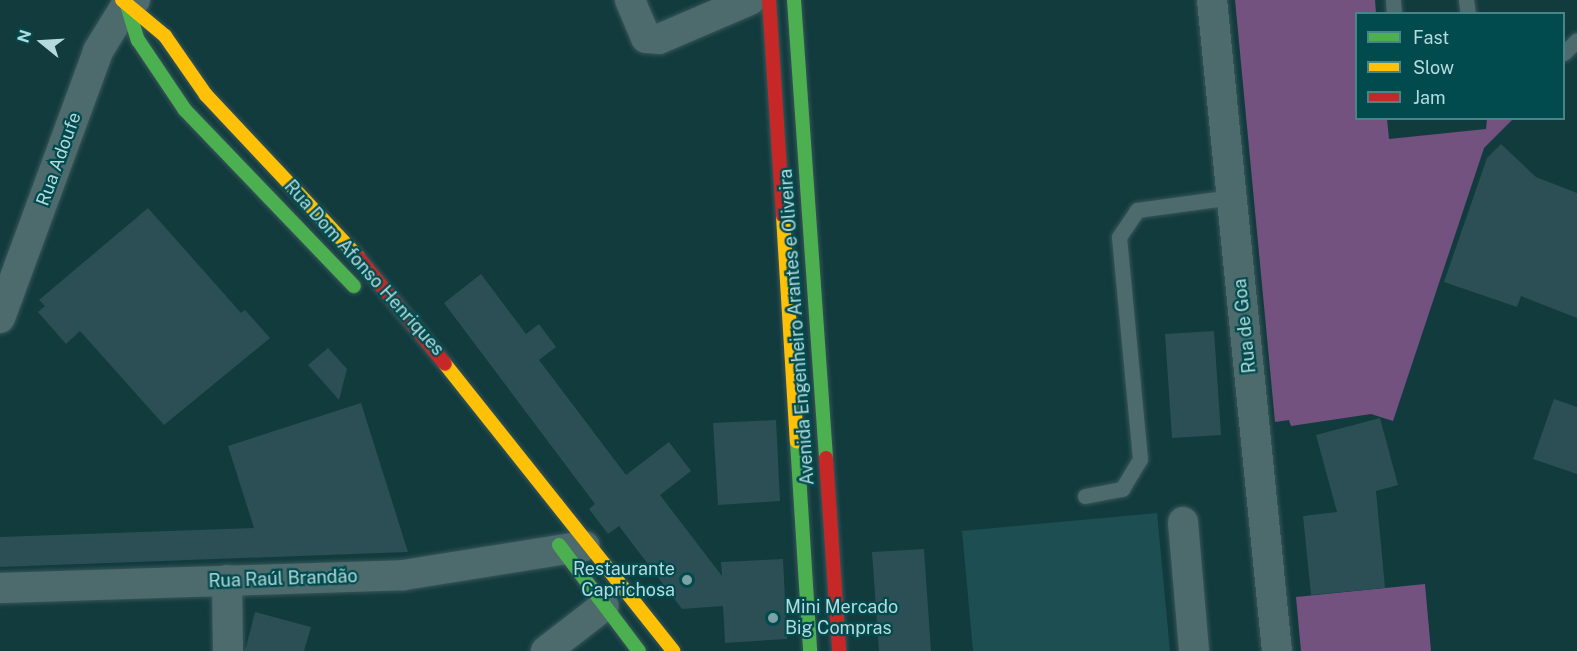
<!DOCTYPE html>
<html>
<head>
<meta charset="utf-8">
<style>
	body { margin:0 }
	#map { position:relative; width:1577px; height:651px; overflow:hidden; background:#123b3e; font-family:"Public Sans",sans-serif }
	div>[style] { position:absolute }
	.built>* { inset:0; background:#1d4e52 }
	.green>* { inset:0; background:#73527f }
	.building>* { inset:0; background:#2b4f55 }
	.roads { filter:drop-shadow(0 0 2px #385659) drop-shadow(0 0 2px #385659) }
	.lane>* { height:15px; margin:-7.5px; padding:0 7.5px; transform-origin:7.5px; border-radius:7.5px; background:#4d6b6d }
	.street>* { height:30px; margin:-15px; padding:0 15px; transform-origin:15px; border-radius:15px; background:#4d6b6d }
	.fast>* { height:14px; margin:-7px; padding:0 7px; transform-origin:7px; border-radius:7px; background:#4caf50 }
	.slow>* { height:14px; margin:-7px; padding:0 7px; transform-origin:7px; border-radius:7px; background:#ffc107 }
	.jam>* { height:14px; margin:-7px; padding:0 7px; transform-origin:7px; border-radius:7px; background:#c62828 }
	.dots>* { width:16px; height:16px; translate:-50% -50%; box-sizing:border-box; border:3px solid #014b4f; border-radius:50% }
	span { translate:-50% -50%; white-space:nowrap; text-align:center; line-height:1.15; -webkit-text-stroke:4.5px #014b4f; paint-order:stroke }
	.street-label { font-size:18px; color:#b5dadd }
	.poi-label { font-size:18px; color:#b5dadd }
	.right { translate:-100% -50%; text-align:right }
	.left { translate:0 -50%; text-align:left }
	.legend { position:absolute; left:1355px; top:12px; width:210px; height:108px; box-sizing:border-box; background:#014b4f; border:2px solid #498488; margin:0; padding:8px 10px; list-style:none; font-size:18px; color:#b5dadd }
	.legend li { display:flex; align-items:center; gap:12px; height:30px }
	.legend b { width:30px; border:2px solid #498488 }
	.north { position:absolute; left:12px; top:12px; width:60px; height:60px; -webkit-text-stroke:4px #014b4f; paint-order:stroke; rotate:288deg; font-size:16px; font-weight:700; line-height:24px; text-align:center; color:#b5dadd }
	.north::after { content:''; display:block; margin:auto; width:21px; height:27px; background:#b5dadd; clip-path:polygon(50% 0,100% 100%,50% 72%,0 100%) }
</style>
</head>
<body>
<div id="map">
	<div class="built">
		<div style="clip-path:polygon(1157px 513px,1170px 651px,973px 651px,962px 531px)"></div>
	</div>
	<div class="green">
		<div style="clip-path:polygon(1235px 0,1375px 0,1376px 13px,1356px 14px,1356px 118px,1387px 119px,1389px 139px,1486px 129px,1487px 119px,1513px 119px,1484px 148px,1393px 421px,1371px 414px,1291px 426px,1289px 420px,1275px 422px)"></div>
		<div style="clip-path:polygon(1425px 584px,1431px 651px,1301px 651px,1296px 597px)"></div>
	</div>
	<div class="building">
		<div style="clip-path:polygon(1501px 144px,1536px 177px,1577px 193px,1577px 318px,1521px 296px,1517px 307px,1444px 282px,1487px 158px)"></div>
		<div style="clip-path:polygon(148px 208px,241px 313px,245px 310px,270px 338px,164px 425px,80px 331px,66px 344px,38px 312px,45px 306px,39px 300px)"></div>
		<div style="clip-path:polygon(481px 274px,526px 334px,539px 324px,556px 347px,539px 360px,626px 475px,669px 442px,691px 471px,660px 495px,722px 576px,721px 562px,783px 559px,787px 639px,725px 643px,723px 606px,682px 609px,619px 526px,608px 534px,589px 509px,595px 504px,444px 303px)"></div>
		<div style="clip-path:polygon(1214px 331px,1221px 435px,1172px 438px,1165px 334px)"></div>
		<div style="clip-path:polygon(328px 348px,347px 369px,339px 400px,308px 365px)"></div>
		<div style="clip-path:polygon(1554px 399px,1577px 407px,1577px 474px,1533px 459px)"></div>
		<div style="clip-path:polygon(361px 403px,408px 552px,0 567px,0 537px,254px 528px,228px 446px)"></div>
		<div style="clip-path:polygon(1380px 418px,1398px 485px,1376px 491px,1385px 588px,1311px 595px,1303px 516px,1337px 512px,1316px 435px)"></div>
		<div style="clip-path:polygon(776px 420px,780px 501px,718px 505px,713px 423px)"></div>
		<div style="clip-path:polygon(924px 549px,931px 651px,879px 651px,872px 552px)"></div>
		<div style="clip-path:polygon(255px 612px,311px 627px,304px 651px,245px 651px)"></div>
	</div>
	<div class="roads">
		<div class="lane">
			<div style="left:1393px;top:0;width:14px;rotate:86deg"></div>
			<div style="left:1466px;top:0;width:14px;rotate:82deg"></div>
			<div style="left:1564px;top:53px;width:18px;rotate:-45deg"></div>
			<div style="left:1085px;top:496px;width:38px;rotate:-11deg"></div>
			<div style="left:1122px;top:489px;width:35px;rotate:-59deg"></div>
			<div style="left:1140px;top:459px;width:223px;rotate:-95.4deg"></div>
			<div style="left:1119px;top:237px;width:32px;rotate:-56deg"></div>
			<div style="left:1137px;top:210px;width:96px;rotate:-7.8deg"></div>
		</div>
		<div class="street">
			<div style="left:630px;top:0;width:41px;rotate:67.2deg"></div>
			<div style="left:646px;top:38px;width:13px;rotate:4deg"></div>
			<div style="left:659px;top:39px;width:99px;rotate:-23.2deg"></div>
			<div style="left:1212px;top:0;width:654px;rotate:84.3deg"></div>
			<div style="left:0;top:318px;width:284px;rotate:-69.8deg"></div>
			<div style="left:98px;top:51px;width:55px;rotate:-58.3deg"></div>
			<div style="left:127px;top:4px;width:9px;rotate:-27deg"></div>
			<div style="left:1183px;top:522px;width:129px;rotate:85.1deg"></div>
			<div style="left:227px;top:580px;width:71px;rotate:89.2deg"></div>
			<div style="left:0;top:588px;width:404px;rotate:-1.8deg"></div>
			<div style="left:404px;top:575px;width:183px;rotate:-9.1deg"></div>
			<div style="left:546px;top:651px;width:73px;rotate:-37.8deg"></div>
		</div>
		<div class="fast">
			<div style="left:794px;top:0;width:459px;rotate:86deg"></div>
			<div style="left:127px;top:5px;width:37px;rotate:73deg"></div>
			<div style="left:138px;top:40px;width:84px;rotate:56.1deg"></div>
			<div style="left:185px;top:110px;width:244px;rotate:46.2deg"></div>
			<div style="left:797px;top:442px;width:209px;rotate:86.4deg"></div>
			<div style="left:559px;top:545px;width:133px;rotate:53deg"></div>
		</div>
		<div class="slow">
			<div style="left:122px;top:0;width:56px;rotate:39.9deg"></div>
			<div style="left:165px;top:36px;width:72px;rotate:55.2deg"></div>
			<div style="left:206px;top:95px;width:221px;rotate:46.8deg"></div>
			<div style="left:783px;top:216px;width:226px;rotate:86.5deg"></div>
			<div style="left:445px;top:364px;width:367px;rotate:51.5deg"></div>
		</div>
		<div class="jam">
			<div style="left:769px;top:0;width:216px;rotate:86.3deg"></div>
			<div style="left:357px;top:256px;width:139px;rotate:50.8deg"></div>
			<div style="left:826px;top:458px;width:193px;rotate:86.1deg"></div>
		</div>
	</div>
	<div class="dots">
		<div style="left:687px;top:580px;background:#7ca2a5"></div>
		<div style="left:773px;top:618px;background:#7ca2a5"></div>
	</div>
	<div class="street-label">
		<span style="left:59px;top:159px;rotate:-70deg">Rua Adoufe</span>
		<span style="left:364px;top:268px;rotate:48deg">Rua Dom Afonso Henriques</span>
		<span style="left:1245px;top:326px;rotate:-96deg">Rua de Goa</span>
		<span style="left:797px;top:327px;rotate:-94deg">Avenida Engenheiro Arantes e Oliveira</span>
		<span style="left:283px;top:579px;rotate:-2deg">Rua Raúl Brandão</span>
	</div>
	<div class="poi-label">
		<span class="right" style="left:675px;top:580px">Restaurante<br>Caprichosa</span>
		<span class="left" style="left:785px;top:618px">Mini Mercado<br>Big Compras</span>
	</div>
	<ul class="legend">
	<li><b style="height:8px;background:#4caf50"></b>Fast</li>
	<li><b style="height:8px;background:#ffc107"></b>Slow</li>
	<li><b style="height:8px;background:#c62828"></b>Jam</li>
	</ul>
	<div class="north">N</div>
</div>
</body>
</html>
